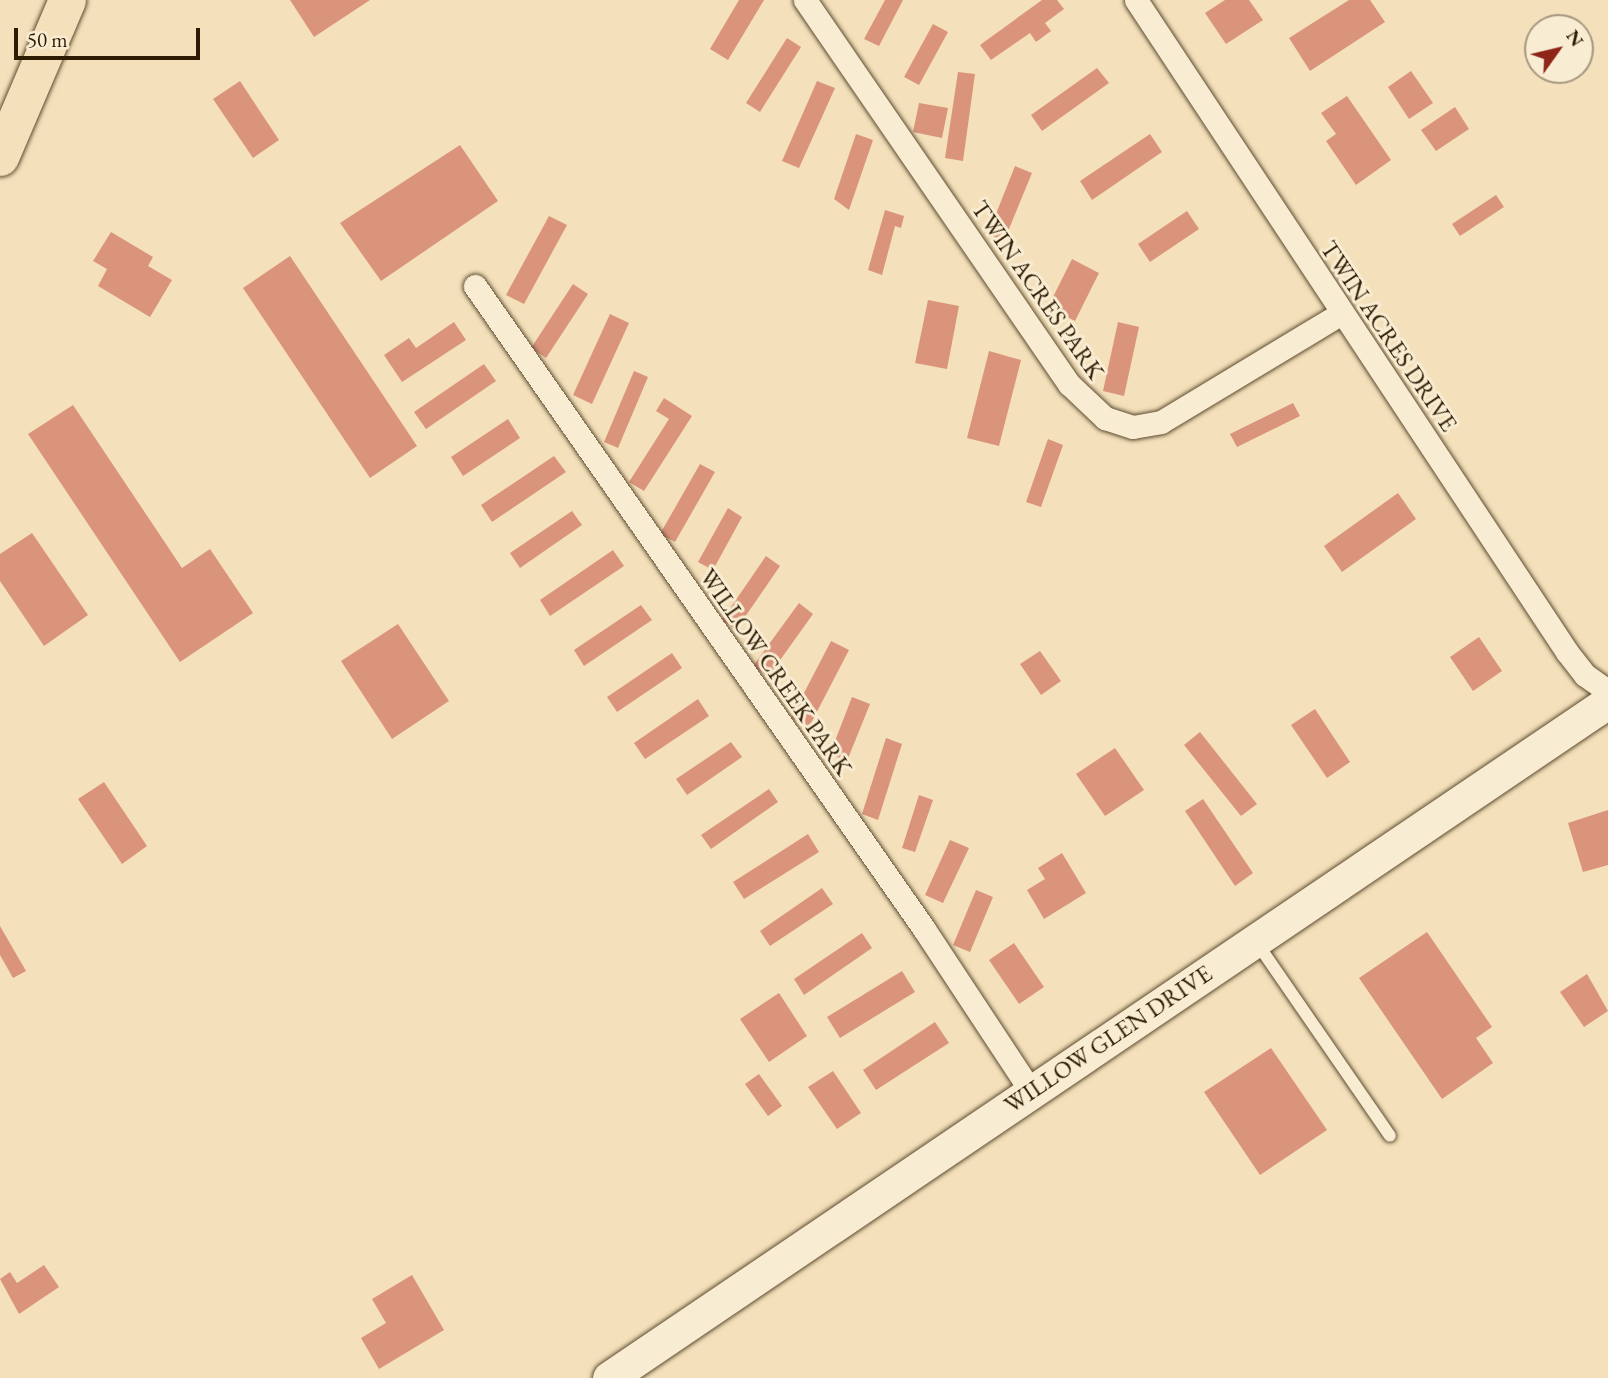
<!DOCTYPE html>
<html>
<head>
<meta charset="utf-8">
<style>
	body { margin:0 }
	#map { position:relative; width:1608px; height:1378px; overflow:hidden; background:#f4e1bb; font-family:"EB Garamond",serif }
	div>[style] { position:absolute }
	.building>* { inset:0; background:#da947b }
	.roads { filter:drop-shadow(0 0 2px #5f4c31) drop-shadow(0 0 2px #5f4c31) }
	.service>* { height:12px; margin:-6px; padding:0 6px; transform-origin:6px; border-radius:6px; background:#f8ecd3 }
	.minor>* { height:23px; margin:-11.5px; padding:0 11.5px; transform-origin:11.5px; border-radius:11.5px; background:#f8ecd3 }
	.secondary>* { height:33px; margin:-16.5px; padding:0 16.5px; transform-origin:16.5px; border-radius:16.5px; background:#f8ecd3 }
	.primary>* { height:37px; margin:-18.5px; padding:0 18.5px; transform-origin:18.5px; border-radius:18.5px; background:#f4e1bb }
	span { translate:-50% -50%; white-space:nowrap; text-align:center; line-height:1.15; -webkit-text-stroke:6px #f8ecd3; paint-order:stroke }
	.street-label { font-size:24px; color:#2d1b03 }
	.north { position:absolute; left:1524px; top:14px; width:70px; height:70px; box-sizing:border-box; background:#f8ecd3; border:2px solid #a79880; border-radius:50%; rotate:56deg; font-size:19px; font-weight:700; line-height:28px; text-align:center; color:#2d1b03 }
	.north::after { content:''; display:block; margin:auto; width:24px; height:32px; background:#8f2418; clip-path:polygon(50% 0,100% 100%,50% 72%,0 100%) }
	.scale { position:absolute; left:14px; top:28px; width:186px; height:32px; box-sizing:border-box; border:4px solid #2d1b03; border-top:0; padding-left:9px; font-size:21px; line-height:24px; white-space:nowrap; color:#2d1b03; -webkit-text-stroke:5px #f8ecd3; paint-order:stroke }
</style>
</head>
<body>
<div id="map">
	<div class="building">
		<div style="clip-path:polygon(290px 0,370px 0,314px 37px)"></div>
		<div style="clip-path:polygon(739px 0,764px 0,728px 60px,710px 49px)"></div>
		<div style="clip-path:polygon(885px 0,903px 0,879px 46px,864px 39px)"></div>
		<div style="clip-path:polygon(1042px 0,1057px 0,1064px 9px,1045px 23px,1051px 31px,1036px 42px,1030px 33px,991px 60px,980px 45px)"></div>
		<div style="clip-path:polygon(1225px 0,1249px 0,1263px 20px,1226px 44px,1205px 13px)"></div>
		<div style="clip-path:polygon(1349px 0,1370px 0,1385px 22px,1310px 71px,1289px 38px)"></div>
		<div style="clip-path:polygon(933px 24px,948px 32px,919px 85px,904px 77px)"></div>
		<div style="clip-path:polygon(787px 38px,801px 47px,760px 112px,746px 103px)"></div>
		<div style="clip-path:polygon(1097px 68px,1109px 83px,1042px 131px,1031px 115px)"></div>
		<div style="clip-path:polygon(1411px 71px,1433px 103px,1409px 119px,1388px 87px)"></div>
		<div style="clip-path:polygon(958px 72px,975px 74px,963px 161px,945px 158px)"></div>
		<div style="clip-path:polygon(240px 81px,279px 140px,253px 158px,213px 99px)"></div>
		<div style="clip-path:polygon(817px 81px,835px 88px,799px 168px,782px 161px)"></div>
		<div style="clip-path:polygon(1347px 96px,1391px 160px,1356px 185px,1326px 141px,1336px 134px,1321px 113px)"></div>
		<div style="clip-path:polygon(919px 103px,948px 108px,942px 138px,913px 132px)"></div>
		<div style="clip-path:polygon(1455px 107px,1469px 129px,1436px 151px,1421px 130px)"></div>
		<div style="clip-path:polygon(856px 134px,873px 140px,849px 210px,834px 199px)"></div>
		<div style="clip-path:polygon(1150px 134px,1162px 152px,1092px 200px,1080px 181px)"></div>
		<div style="clip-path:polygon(460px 145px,498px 201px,381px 281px,340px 223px)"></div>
		<div style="clip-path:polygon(1015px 166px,1032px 173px,1004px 241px,988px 234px)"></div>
		<div style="clip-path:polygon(1496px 195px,1504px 207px,1460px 236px,1452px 224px)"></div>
		<div style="clip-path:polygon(885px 210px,904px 216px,901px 228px,895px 226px,882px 275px,868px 270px)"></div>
		<div style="clip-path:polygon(1187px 211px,1199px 229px,1150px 262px,1138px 244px)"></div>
		<div style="clip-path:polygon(549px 216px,567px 225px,524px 304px,506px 295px)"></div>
		<div style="clip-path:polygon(111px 232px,153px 257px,148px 266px,172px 280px,150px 317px,98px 286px,107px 269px,93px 261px)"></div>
		<div style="clip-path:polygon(290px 256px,417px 446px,370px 478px,243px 288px)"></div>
		<div style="clip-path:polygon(1072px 259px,1099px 273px,1075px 321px,1048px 307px)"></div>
		<div style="clip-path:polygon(573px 284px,588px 294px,546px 358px,531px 348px)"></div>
		<div style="clip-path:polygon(928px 300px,959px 306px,947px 369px,915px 363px)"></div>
		<div style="clip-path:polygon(610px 314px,629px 323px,592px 404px,573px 395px)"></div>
		<div style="clip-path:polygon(454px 322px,466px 340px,402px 382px,384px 355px,409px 338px,416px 348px)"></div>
		<div style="clip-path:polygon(1118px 322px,1139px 327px,1124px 396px,1103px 391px)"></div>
		<div style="clip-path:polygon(989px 351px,1021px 360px,999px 446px,967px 438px)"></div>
		<div style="clip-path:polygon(484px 364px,496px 381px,426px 429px,414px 412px)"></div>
		<div style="clip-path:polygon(634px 371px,648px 377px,618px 448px,604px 442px)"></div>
		<div style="clip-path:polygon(664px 398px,692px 416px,644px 491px,629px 482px,669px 419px,656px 411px)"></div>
		<div style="clip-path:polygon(1293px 403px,1300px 416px,1237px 447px,1230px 434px)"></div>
		<div style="clip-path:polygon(73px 405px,182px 568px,210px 549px,253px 613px,180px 662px,28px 434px)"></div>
		<div style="clip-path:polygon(508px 419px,520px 438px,463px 476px,451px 457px)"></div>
		<div style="clip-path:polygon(1048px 439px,1063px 445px,1041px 507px,1026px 502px)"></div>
		<div style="clip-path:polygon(554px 456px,566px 472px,492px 522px,481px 505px)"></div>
		<div style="clip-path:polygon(700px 464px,715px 472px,675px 542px,660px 534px)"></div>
		<div style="clip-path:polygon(1398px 493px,1416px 519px,1342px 572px,1324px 546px)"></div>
		<div style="clip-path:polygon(728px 508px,742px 517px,713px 570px,698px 562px)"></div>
		<div style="clip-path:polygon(572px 511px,582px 525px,520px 568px,510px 553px)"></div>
		<div style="clip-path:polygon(32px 533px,88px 615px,44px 646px,0 581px,0 554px)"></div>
		<div style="clip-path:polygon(613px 550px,624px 566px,550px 616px,540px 600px)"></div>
		<div style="clip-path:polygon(766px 556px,780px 566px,736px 630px,722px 620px)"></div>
		<div style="clip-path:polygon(799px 603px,813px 614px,768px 677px,753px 666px)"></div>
		<div style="clip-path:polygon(641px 605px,652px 620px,584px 666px,574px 650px)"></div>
		<div style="clip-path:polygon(398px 624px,449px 701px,392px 739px,341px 661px)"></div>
		<div style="clip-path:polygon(1479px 637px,1502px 671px,1473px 691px,1450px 657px)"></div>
		<div style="clip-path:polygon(831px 641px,849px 650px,809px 727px,791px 718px)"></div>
		<div style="clip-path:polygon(1040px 651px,1061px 681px,1041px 695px,1020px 664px)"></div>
		<div style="clip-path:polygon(672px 653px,682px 668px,617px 712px,607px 697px)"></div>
		<div style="clip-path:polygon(852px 697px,870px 704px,847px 761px,830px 754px)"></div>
		<div style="clip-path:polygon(698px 699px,709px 716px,645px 759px,634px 743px)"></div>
		<div style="clip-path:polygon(1315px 709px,1350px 762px,1327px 778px,1291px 725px)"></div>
		<div style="clip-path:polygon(1200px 732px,1257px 804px,1241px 816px,1184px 745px)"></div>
		<div style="clip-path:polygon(886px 738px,902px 744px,878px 820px,862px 814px)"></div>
		<div style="clip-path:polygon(731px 742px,742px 757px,687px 795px,676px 779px)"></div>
		<div style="clip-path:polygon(1115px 748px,1144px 790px,1105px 816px,1076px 774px)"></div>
		<div style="clip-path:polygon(104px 782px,147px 846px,122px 864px,78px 799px)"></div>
		<div style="clip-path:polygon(769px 789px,778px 802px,711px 849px,701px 835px)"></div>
		<div style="clip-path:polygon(919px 795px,933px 800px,915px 852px,902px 848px)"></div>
		<div style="clip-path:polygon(1203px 799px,1253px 873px,1235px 886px,1185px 811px)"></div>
		<div style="clip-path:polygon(1608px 810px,1608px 865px,1583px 872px,1568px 823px)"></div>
		<div style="clip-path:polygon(808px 834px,819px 852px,744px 899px,733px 882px)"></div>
		<div style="clip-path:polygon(950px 840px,969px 848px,943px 903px,925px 895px)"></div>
		<div style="clip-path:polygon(1062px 853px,1086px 893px,1044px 919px,1027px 890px,1045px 879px,1038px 868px)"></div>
		<div style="clip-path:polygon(822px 888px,833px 904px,770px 946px,760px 931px)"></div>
		<div style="clip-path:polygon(976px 890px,993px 897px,970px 952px,953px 945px)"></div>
		<div style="clip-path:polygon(0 926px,26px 971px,13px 978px,0 955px)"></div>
		<div style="clip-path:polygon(1427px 932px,1492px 1027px,1476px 1038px,1493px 1063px,1442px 1099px,1359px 978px)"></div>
		<div style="clip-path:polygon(862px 933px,872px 948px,804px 995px,794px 979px)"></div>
		<div style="clip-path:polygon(1014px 943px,1044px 987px,1019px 1004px,989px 960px)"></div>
		<div style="clip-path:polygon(902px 971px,915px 992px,840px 1038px,827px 1017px)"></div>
		<div style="clip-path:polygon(1587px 974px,1608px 1011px,1584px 1027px,1560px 992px)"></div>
		<div style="clip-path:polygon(779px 993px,807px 1036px,769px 1062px,740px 1019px)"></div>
		<div style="clip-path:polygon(935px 1022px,949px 1043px,876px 1090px,863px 1070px)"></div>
		<div style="clip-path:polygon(1271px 1048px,1327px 1130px,1260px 1175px,1204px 1092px)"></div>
		<div style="clip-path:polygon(833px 1071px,861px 1113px,837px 1129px,808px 1087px)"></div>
		<div style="clip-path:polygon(759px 1074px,782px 1106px,768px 1116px,745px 1084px)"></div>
		<div style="clip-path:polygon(44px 1265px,59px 1287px,19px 1314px,0 1279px,10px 1272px,17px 1283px)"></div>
		<div style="clip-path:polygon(412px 1275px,444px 1330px,379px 1369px,361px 1338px,386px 1323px,372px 1299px)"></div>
	</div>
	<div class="roads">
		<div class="service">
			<div style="left:1257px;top:943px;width:234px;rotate:55.4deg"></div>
		</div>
		<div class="minor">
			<div style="left:805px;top:0;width:466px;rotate:55.5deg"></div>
			<div style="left:1069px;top:384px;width:50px;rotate:43.4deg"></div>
			<div style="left:1105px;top:418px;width:29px;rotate:18deg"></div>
			<div style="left:1133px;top:427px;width:28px;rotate:-10deg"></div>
			<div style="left:1161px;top:422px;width:211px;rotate:-31.1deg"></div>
			<div style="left:1136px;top:0;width:782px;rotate:56.53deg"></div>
			<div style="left:1567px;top:652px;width:29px;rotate:52deg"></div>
			<div style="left:1585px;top:675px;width:28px;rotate:35deg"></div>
			<div style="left:475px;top:286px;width:784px;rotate:55.07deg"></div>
			<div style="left:924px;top:929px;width:194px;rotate:56.6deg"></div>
		</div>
		<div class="secondary">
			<div style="left:609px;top:1378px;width:1206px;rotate:-34.09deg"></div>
		</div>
		<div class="primary">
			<div style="left:0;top:157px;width:171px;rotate:-66.9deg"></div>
		</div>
	</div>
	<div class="street-label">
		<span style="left:1038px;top:290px;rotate:55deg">TWIN ACRES PARK</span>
		<span style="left:1389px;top:336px;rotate:56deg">TWIN ACRES DRIVE</span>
		<span style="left:776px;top:672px;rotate:55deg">WILLOW CREEK PARK</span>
		<span style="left:1108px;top:1039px;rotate:-34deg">WILLOW GLEN DRIVE</span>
	</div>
	<div class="north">N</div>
	<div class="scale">50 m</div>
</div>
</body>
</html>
